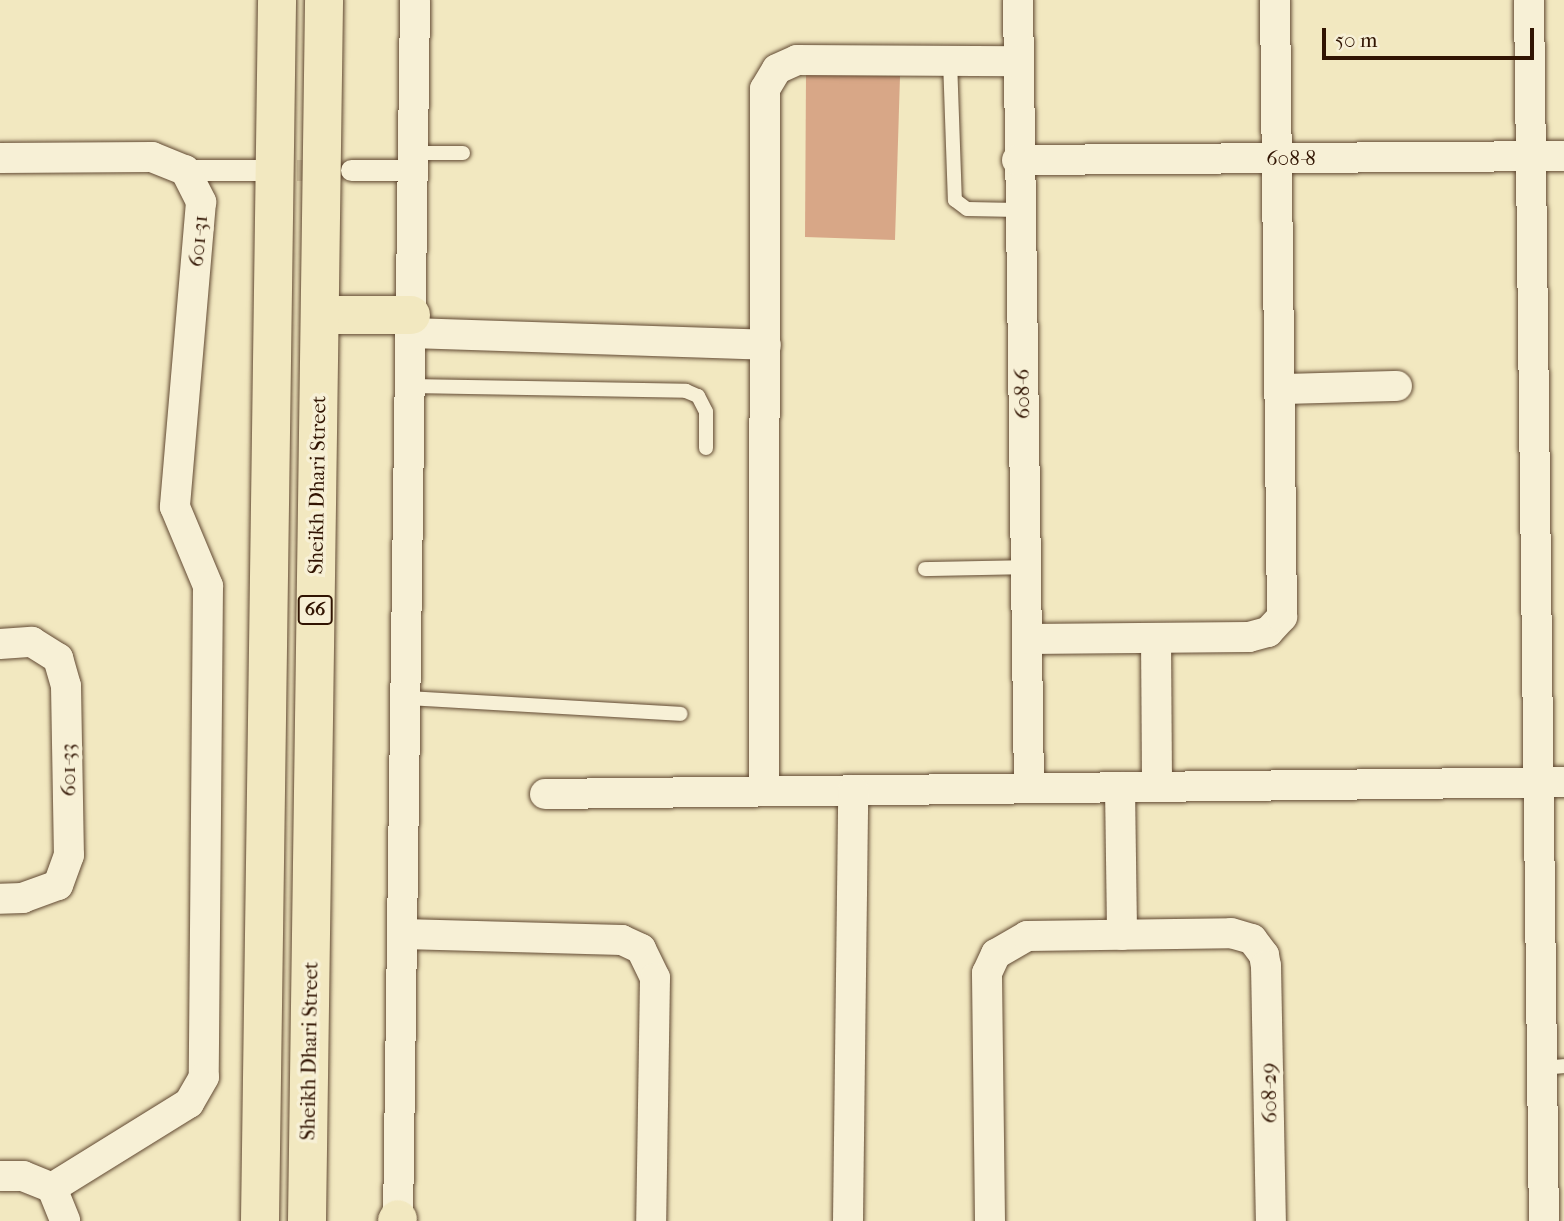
<!DOCTYPE html>
<html>
<head>
<meta charset="utf-8">
<style>
	body { margin:0 }
	#map { position:relative; width:1564px; height:1221px; overflow:hidden; background:#f2e8c0; font-family:"IM FELL French Canon",serif }
	div>[style] { position:absolute }
	.building>* { inset:0; background:#d8a787 }
	.pedestrian-tunnel>* { height:21px; margin-top:-10.5px; transform-origin:0; background:repeating-linear-gradient(90deg,#d5c8a4 0 21px,transparent 0 31px) }
	.roads { filter:drop-shadow(0 0 2px #614932) drop-shadow(0 0 2px #614932) }
	.service>* { height:14px; margin:-7px; padding:0 7px; transform-origin:7px; border-radius:7px; background:#f7f0d6 }
	.pedestrian>* { height:21px; margin:-10.5px; padding:0 10.5px; transform-origin:10.5px; border-radius:10.5px; background:#f7f0d6 }
	.minor>* { height:30px; margin:-15px; padding:0 15px; transform-origin:15px; border-radius:15px; background:#f7f0d6 }
	.primary>* { height:38px; margin:-19px; padding:0 19px; transform-origin:19px; border-radius:19px; background:#f2e8c0 }
	span { translate:-50% -50%; white-space:nowrap; text-align:center; line-height:1.15; -webkit-text-stroke:7px #f7f0d6; paint-order:stroke }
	.shield-label span { padding:2px 5px; background:#f7f0d6; border:2px solid; border-radius:5px; -webkit-text-stroke-width:0 }
	.shield-label { font-size:19px; color:#311402; font-weight:700 }
	.street-label { font-size:21px; color:#311402 }
	.scale { position:absolute; left:1322px; top:28px; width:212px; height:32px; box-sizing:border-box; border:4px solid #311402; border-top:0; padding-left:9px; font-size:21px; line-height:24px; white-space:nowrap; color:#311402; -webkit-text-stroke:5px #f7f0d6; paint-order:stroke }
</style>
</head>
<body>
<div id="map">
	<div class="building">
		<div style="clip-path:polygon(806px 74px,900px 76px,895px 240px,805px 237px)"></div>
	</div>
	<div class="pedestrian-tunnel">
		<div style="left:266px;top:170px;width:66px"></div>
	</div>
	<div class="roads">
		<div class="service">
			<div style="left:950px;top:60px;width:140px;rotate:88deg"></div>
			<div style="left:955px;top:200px;width:15px;rotate:37deg"></div>
			<div style="left:967px;top:209px;width:51px;rotate:1.1deg"></div>
			<div style="left:413px;top:153px;width:50px"></div>
			<div style="left:410px;top:386px;width:276px;rotate:1deg"></div>
			<div style="left:686px;top:391px;width:13px;rotate:23deg"></div>
			<div style="left:698px;top:396px;width:18px;rotate:63deg"></div>
			<div style="left:706px;top:412px;width:36px;rotate:90deg"></div>
			<div style="left:925px;top:569px;width:101px;rotate:-1.1deg"></div>
			<div style="left:406px;top:698px;width:275px;rotate:3.3deg"></div>
			<div style="left:1542px;top:1068px;width:22px;rotate:-5deg"></div>
		</div>
		<div class="pedestrian">
			<div style="left:185px;top:170px;width:72px"></div>
			<div style="left:351px;top:170px;width:62px"></div>
		</div>
		<div class="minor">
			<div style="left:1018px;top:0;width:788px;rotate:89.2deg"></div>
			<div style="left:1529px;top:0;width:1221px;rotate:89.3deg"></div>
			<div style="left:0;top:158px;width:152px;rotate:-0.4deg"></div>
			<div style="left:152px;top:157px;width:35px;rotate:22deg"></div>
			<div style="left:185px;top:170px;width:36px;rotate:63deg"></div>
			<div style="left:201px;top:202px;width:306px;rotate:94.9deg"></div>
			<div style="left:175px;top:507px;width:86px;rotate:67.3deg"></div>
			<div style="left:208px;top:586px;width:491px;rotate:90.5deg"></div>
			<div style="left:204px;top:1077px;width:30px;rotate:120deg"></div>
			<div style="left:189px;top:1103px;width:161px;rotate:148.2deg"></div>
			<div style="left:1017px;top:160px;width:547px;rotate:-0.42deg"></div>
			<div style="left:411px;top:333px;width:355px;rotate:1.9deg"></div>
			<div style="left:1281px;top:389px;width:116px;rotate:-1.5deg"></div>
			<div style="left:1156px;top:638px;width:148px;rotate:89.6deg"></div>
			<div style="left:1028px;top:639px;width:221px;rotate:-0.5deg"></div>
			<div style="left:1249px;top:637px;width:20px;rotate:-15deg"></div>
			<div style="left:1268px;top:632px;width:21px;rotate:-47deg"></div>
			<div style="left:1282px;top:617px;width:617px;rotate:-90.65deg"></div>
			<div style="left:0;top:644px;width:32px;rotate:-4deg"></div>
			<div style="left:32px;top:642px;width:31px;rotate:32deg"></div>
			<div style="left:58px;top:658px;width:29px;rotate:74deg"></div>
			<div style="left:66px;top:686px;width:169px;rotate:89deg"></div>
			<div style="left:69px;top:855px;width:32px;rotate:110deg"></div>
			<div style="left:58px;top:885px;width:37px;rotate:160deg"></div>
			<div style="left:23px;top:898px;width:23px;rotate:178deg"></div>
			<div style="left:1120px;top:787px;width:148px;rotate:89.2deg"></div>
			<div style="left:764px;top:791px;width:702px;rotate:-89.92deg"></div>
			<div style="left:765px;top:89px;width:23px;rotate:-59deg"></div>
			<div style="left:777px;top:69px;width:22px;rotate:-24deg"></div>
			<div style="left:797px;top:60px;width:222px;rotate:0.3deg"></div>
			<div style="left:545px;top:794px;width:1019px;rotate:-0.67deg"></div>
			<div style="left:403px;top:934px;width:219px;rotate:1.6deg"></div>
			<div style="left:622px;top:940px;width:21px;rotate:25deg"></div>
			<div style="left:641px;top:949px;width:32px;rotate:64deg"></div>
			<div style="left:655px;top:978px;width:243px;rotate:90.9deg"></div>
			<div style="left:0;top:1176px;width:23px"></div>
			<div style="left:23px;top:1176px;width:31px;rotate:22deg"></div>
			<div style="left:52px;top:1188px;width:35px;rotate:68deg"></div>
			<div style="left:398px;top:1221px;width:1221px;rotate:-89.2deg"></div>
			<div style="left:848px;top:1221px;width:431px;rotate:-89.3deg"></div>
			<div style="left:990px;top:1221px;width:248px;rotate:-90.7deg"></div>
			<div style="left:987px;top:973px;width:21px;rotate:-65deg"></div>
			<div style="left:996px;top:954px;width:36px;rotate:-30deg"></div>
			<div style="left:1027px;top:936px;width:204px;rotate:-0.8deg"></div>
			<div style="left:1231px;top:933px;width:22px;rotate:16deg"></div>
			<div style="left:1252px;top:939px;width:20px;rotate:53deg"></div>
			<div style="left:1264px;top:955px;width:11px;rotate:80deg"></div>
			<div style="left:1266px;top:966px;width:255px;rotate:88.9deg"></div>
		</div>
		<div class="primary">
			<div style="left:320px;top:315px;width:91px"></div>
			<div style="left:260px;top:1221px;width:1221px;rotate:-89.2deg"></div>
			<div style="left:307px;top:1221px;width:1221px;rotate:-89.2deg"></div>
			<div style="left:397px;top:1221px;width:2px;rotate:-63deg"></div>
		</div>
	</div>
	<div class="shield-label">
		<span style="left:315px;top:610px">66</span>
	</div>
	<div class="street-label">
		<span style="left:1291px;top:158px">608-8</span>
		<span style="left:198px;top:241px;rotate:-85deg">601-31</span>
		<span style="left:1022px;top:394px;rotate:-91deg">608-6</span>
		<span style="left:317px;top:485px;rotate:-89deg">Sheikh Dhari Street</span>
		<span style="left:68px;top:770px;rotate:-91deg">601-33</span>
		<span style="left:309px;top:1051px;rotate:-89deg">Sheikh Dhari Street</span>
		<span style="left:1269px;top:1093px;rotate:-91deg">608-29</span>
	</div>
	<div class="scale">50 m</div>
</div>
</body>
</html>
